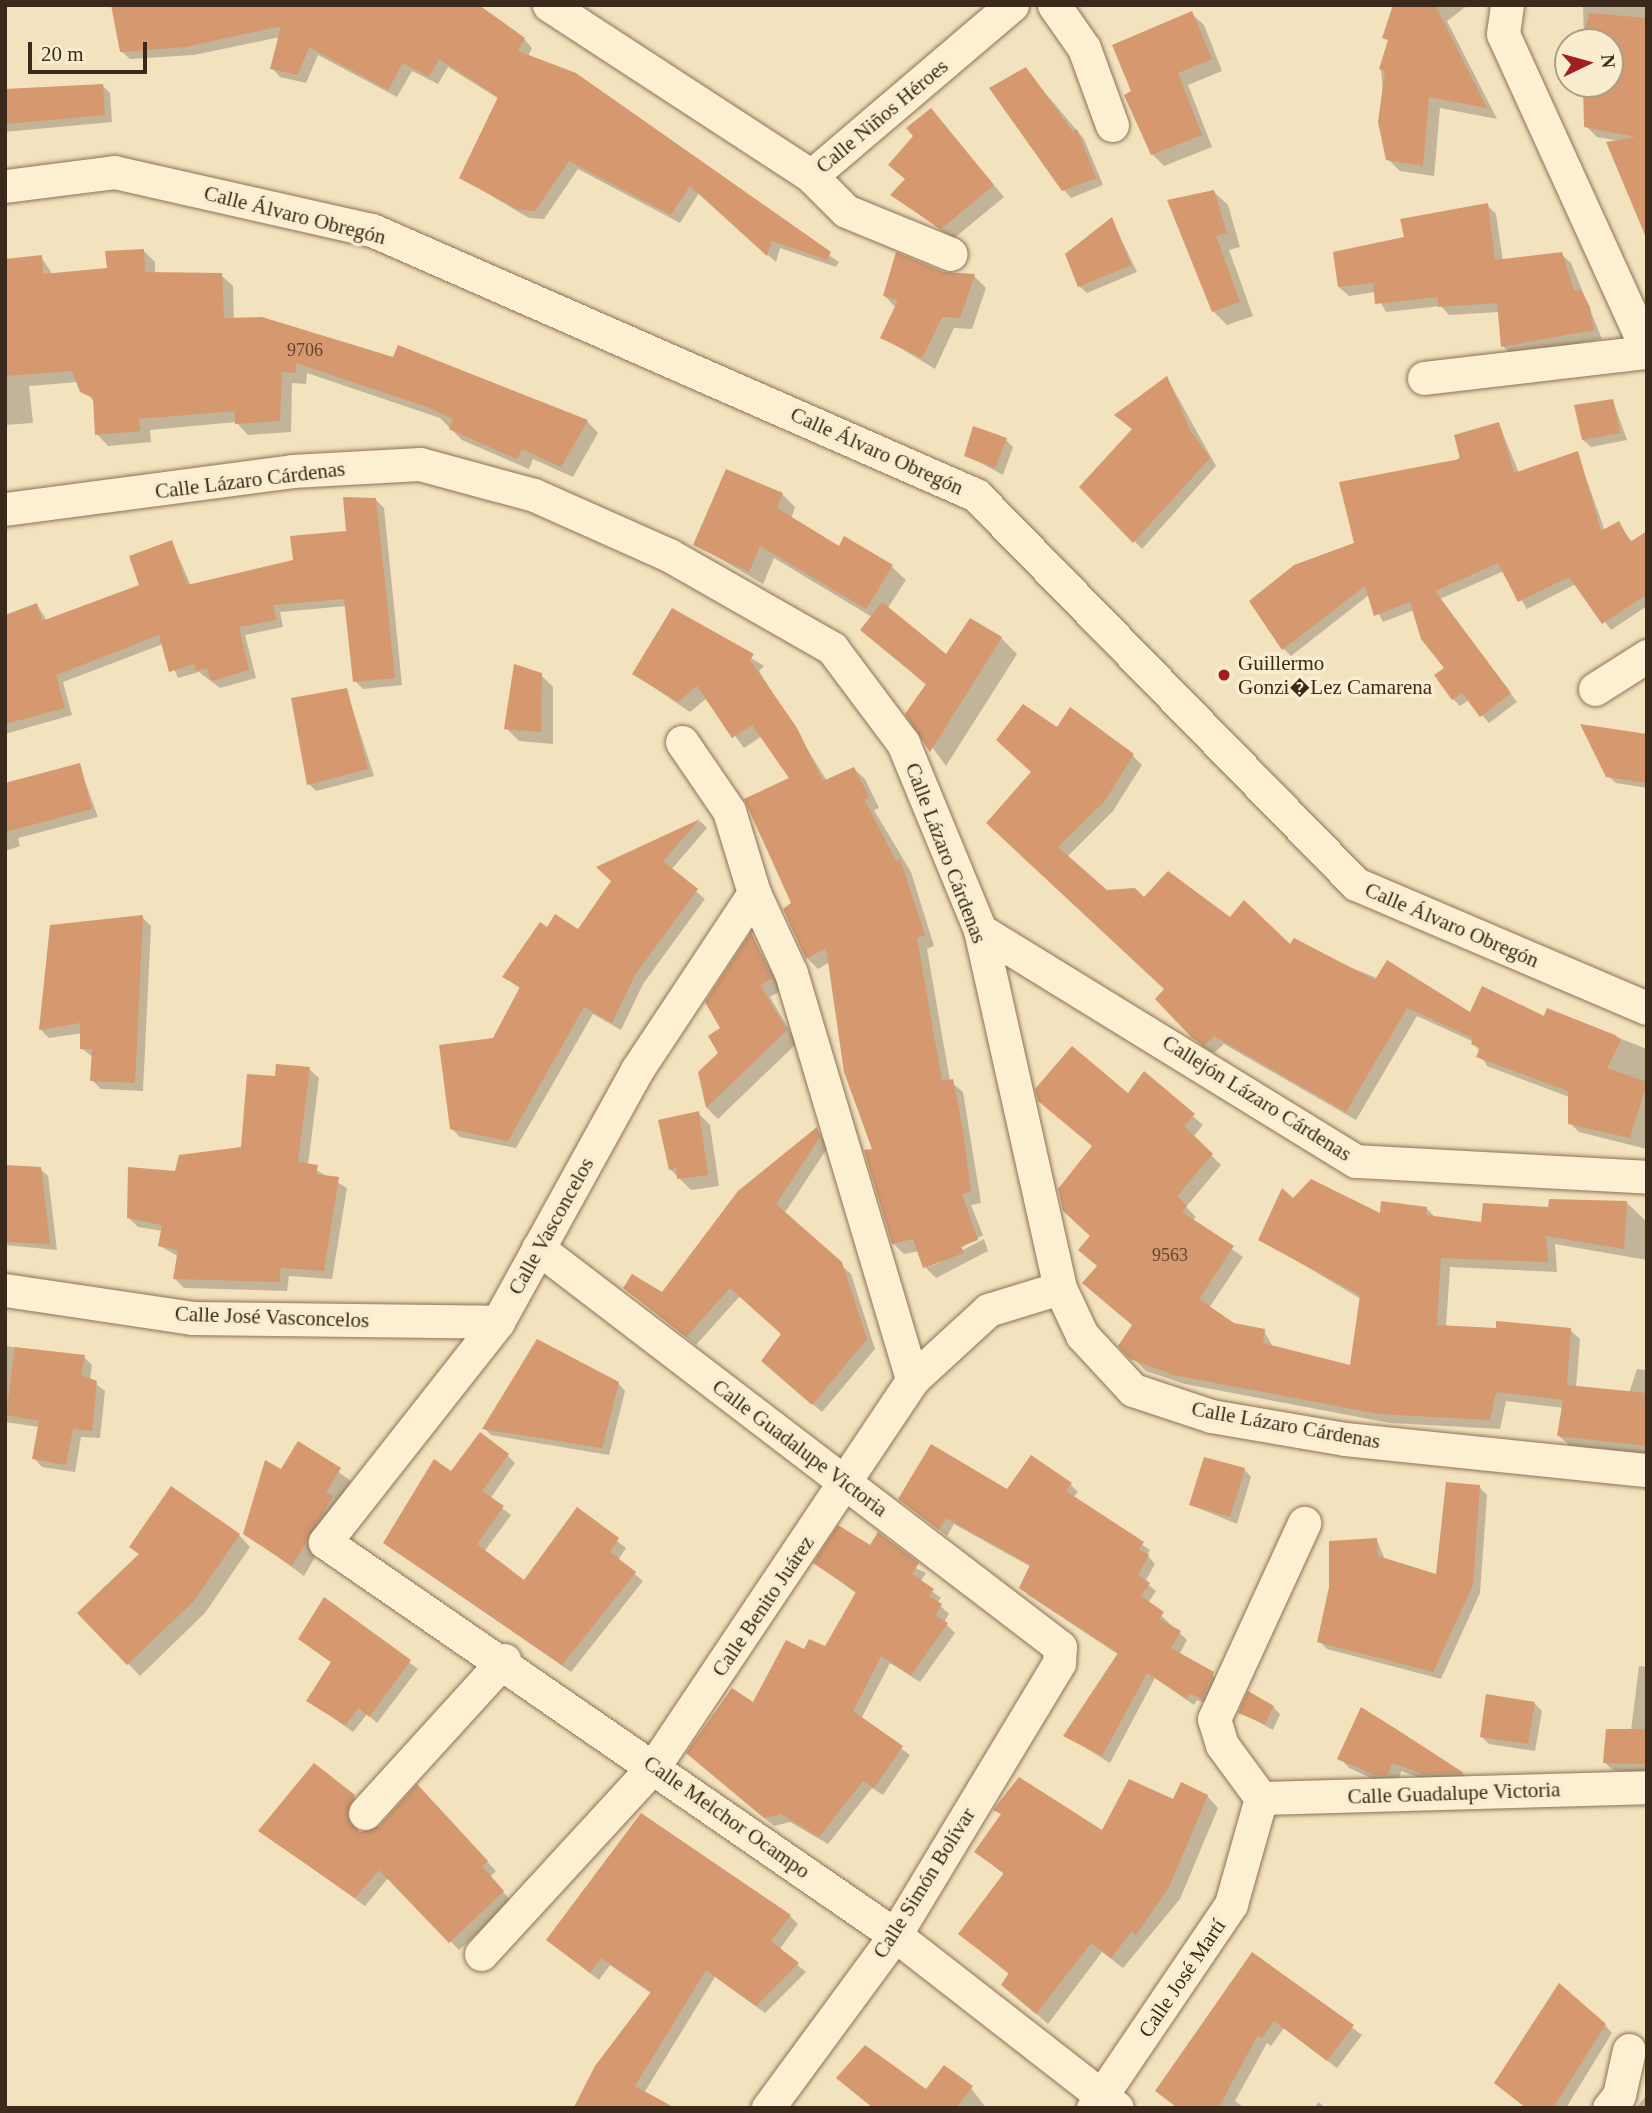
<!DOCTYPE html>
<html>
<head>
<meta charset="utf-8">
<style>
	body { margin:0 }
	#map { position:relative; width:1652px; height:2113px; overflow:hidden; background:#f3e2be; font-family:Georgia,serif }
	div>[style] { position:absolute }
	.shadow>* { inset:0; background:#0003 }
	.building>* { inset:0; background:#d5986f }
	.roads { filter:drop-shadow(0 0 2px #8d7255) drop-shadow(0 0 2px #8d7255) }
	.street>* { height:33px; margin:-16.5px; padding:0 16.5px; transform-origin:16.5px; border-radius:16.5px; background:#fdefd2 }
	.dots>* { width:19px; height:19px; translate:-50% -50%; box-sizing:border-box; border:4px solid #f9eccf; border-radius:50% }
	span { translate:-50% -50%; white-space:nowrap; text-align:center; line-height:1.15; -webkit-text-stroke:7px #f9eccf; paint-order:stroke }
	.number-label { font-size:18px; color:#624630 }
	.number-label span { -webkit-text-stroke-width:0 }
	.street-label { font-size:21px; color:#3b2a1b }
	.poi-label { font-size:21px; color:#3b2a1b }
	.left { translate:0 -50%; text-align:left }
	.frame { position:absolute; inset:0; border:7px solid #3b2a1b; pointer-events:none }
	.north { position:absolute; left:1554px; top:28px; width:70px; height:70px; box-sizing:border-box; background:#f9eccf; border:2px solid #ad9e87; border-radius:50%; rotate:85deg; font-size:19px; font-weight:700; line-height:28px; text-align:center; color:#3b2a1b }
	.north::after { content:''; display:block; margin:auto; width:24px; height:32px; background:#a31e21; clip-path:polygon(50% 0,100% 100%,50% 72%,0 100%) }
	.scale { position:absolute; left:28px; top:42px; width:119px; height:32px; box-sizing:border-box; border:4px solid #3b2a1b; border-top:0; padding-left:9px; font-size:21px; line-height:24px; white-space:nowrap; color:#3b2a1b; -webkit-text-stroke:5px #f9eccf; paint-order:stroke }
</style>
</head>
<body>
<div id="map">
	<div class="shadow">
		<div style="clip-path:polygon(1398px 5px,1468px 5px,1447px 21px,1497px 119px,1440px 108px,1434px 176px,1400px 171px,1388px 159px,1381px 69px)"></div>
		<div style="clip-path:polygon(1583px 5px,1647px 5px,1647px 213px,1620px 141px,1597px 137px,1586px 126px,1585px 84px,1610px 84px,1610px 42px,1584px 42px)"></div>
		<div style="clip-path:polygon(114px 11px,524px 39px,532px 48px,528px 56px,839px 262px,836px 267px,780px 248px,776px 262px,699px 193px,680px 223px,578px 169px,544px 219px,529px 218px,461px 178px,499px 99px,448px 67px,438px 84px,412px 71px,397px 97px,318px 55px,306px 83px,280px 77px,272px 68px,280px 37px,194px 55px,130px 59px,121px 51px)"></div>
		<div style="clip-path:polygon(1192px 14px,1204px 25px,1222px 71px,1188px 85px,1212px 147px,1164px 166px,1152px 154px,1133px 92px)"></div>
		<div style="clip-path:polygon(1026px 70px,1084px 139px,1103px 185px,1071px 198px,1064px 190px)"></div>
		<div style="clip-path:polygon(103px 86px,110px 93px,112px 122px,5px 132px,5px 93px)"></div>
		<div style="clip-path:polygon(931px 110px,1004px 197px,953px 239px,892px 195px,906px 180px,915px 135px)"></div>
		<div style="clip-path:polygon(1214px 192px,1228px 205px,1240px 247px,1229px 250px,1253px 316px,1227px 325px,1213px 311px,1169px 201px)"></div>
		<div style="clip-path:polygon(1487px 205px,1496px 214px,1503px 261px,1561px 254px,1571px 263px,1602px 339px,1512px 355px,1503px 346px,1499px 312px,1449px 315px,1441px 306px,1386px 312px,1375px 292px,1349px 296px,1339px 287px,1406px 238px)"></div>
		<div style="clip-path:polygon(1112px 220px,1137px 272px,1087px 293px,1079px 286px)"></div>
		<div style="clip-path:polygon(143px 250px,155px 262px,155px 274px,221px 275px,233px 286px,234px 319px,587px 421px,598px 433px,573px 477px,533px 459px,529px 469px,462px 440px,440px 418px,307px 373px,306px 384px,292px 383px,291px 432px,248px 435px,236px 422px,150px 430px,151px 442px,108px 446px,97px 434px,95px 403px,78px 382px,29px 386px,33px 423px,5px 425px,5px 261px,41px 257px,53px 275px,109px 270px)"></div>
		<div style="clip-path:polygon(943px 274px,974px 276px,986px 288px,972px 329px,954px 328px,935px 369px,882px 337px,896px 308px,885px 296px)"></div>
		<div style="clip-path:polygon(1167px 378px,1216px 466px,1142px 549px,1082px 487px,1133px 430px)"></div>
		<div style="clip-path:polygon(1613px 401px,1627px 440px,1591px 447px,1583px 440px)"></div>
		<div style="clip-path:polygon(1499px 424px,1519px 473px,1577px 453px,1605px 531px,1618px 523px,1633px 543px,1647px 536px,1647px 606px,1611px 630px,1576px 584px,1527px 609px,1504px 571px,1440px 599px,1517px 702px,1489px 723px,1469px 700px,1460px 706px,1453px 699px,1446px 668px,1414px 610px,1383px 622px,1369px 595px,1291px 656px,1283px 648px,1356px 545px)"></div>
		<div style="clip-path:polygon(1006px 440px,1013px 447px,1003px 475px,966px 455px)"></div>
		<div style="clip-path:polygon(782px 494px,795px 507px,791px 519px,840px 548px,845px 539px,892px 567px,906px 580px,887px 609px,947px 657px,1001px 638px,1017px 654px,946px 766px,908px 714px,927px 686px,862px 629px,872px 617px,774px 558px,763px 584px,695px 544px)"></div>
		<div style="clip-path:polygon(376px 500px,384px 508px,402px 685px,363px 689px,355px 681px,347px 606px,280px 612px,283px 627px,245px 635px,256px 678px,220px 688px,199px 672px,178px 678px,163px 644px,63px 682px,72px 715px,5px 734px,5px 617px,37px 605px,47px 621px,141px 586px,172px 542px,191px 586px,295px 562px,348px 532px)"></div>
		<div style="clip-path:polygon(672px 610px,764px 666px,759px 671px,827px 781px,854px 769px,865px 779px,879px 808px,874px 810px,911px 872px,934px 946px,927px 949px,950px 1081px,963px 1092px,981px 1203px,971px 1205px,983px 1235px,928px 1268px,984px 1239px,988px 1251px,936px 1278px,925px 1267px,919px 1251px,904px 1254px,893px 1243px,830px 962px,818px 969px,807px 958px,794px 904px,791px 779px,762px 736px,744px 748px,707px 698px,690px 712px,634px 674px)"></div>
		<div style="clip-path:polygon(541px 675px,553px 687px,553px 744px,519px 741px,506px 728px)"></div>
		<div style="clip-path:polygon(346px 689px,374px 776px,316px 791px,309px 784px)"></div>
		<div style="clip-path:polygon(1057px 730px,1133px 756px,1142px 765px,1113px 811px,1067px 857px,1107px 892px,1230px 920px,1471px 1015px,1545px 1018px,1548px 1010px,1647px 1049px,1647px 1149px,1579px 1132px,1570px 1123px,1569px 1097px,1487px 1066px,1474px 1042px,1417px 1016px,1356px 1120px,1224px 1044px,1214px 1053px,1203px 1047px,1157px 999px,1166px 989px,998px 832px)"></div>
		<div style="clip-path:polygon(1647px 736px,1647px 788px,1616px 783px,1608px 776px)"></div>
		<div style="clip-path:polygon(79px 765px,98px 817px,18px 838px,20px 846px,5px 851px,5px 785px)"></div>
		<div style="clip-path:polygon(700px 821px,707px 828px,671px 870px,705px 899px,643px 984px,621px 1030px,593px 1014px,516px 1148px,460px 1137px,451px 1128px,521px 989px,504px 977px,547px 929px,579px 931px,613px 881px,599px 868px)"></div>
		<div style="clip-path:polygon(142px 917px,151px 926px,143px 1091px,101px 1089px,92px 1080px,93px 1057px,81px 1048px,82px 1033px,49px 1038px,40px 1029px)"></div>
		<div style="clip-path:polygon(751px 935px,782px 990px,770px 997px,797px 1043px,718px 1119px,707px 1108px,700px 1073px,720px 1053px)"></div>
		<div style="clip-path:polygon(309px 1069px,319px 1078px,308px 1165px,347px 1188px,332px 1279px,289px 1276px,287px 1291px,184px 1288px,175px 1279px,179px 1257px,160px 1246px,163px 1231px,138px 1227px,129px 1218px,177px 1172px,242px 1149px,277px 1078px)"></div>
		<div style="clip-path:polygon(1144px 1074px,1203px 1125px,1193px 1137px,1221px 1165px,1186px 1207px,1196px 1217px,1192px 1221px,1243px 1257px,1209px 1308px,1233px 1324px,1264px 1331px,1273px 1347px,1352px 1367px,1361px 1299px,1260px 1239px,1293px 1200px,1381px 1215px,1427px 1209px,1436px 1218px,1483px 1223px,1626px 1202px,1647px 1222px,1647px 1260px,1555px 1244px,1557px 1272px,1450px 1267px,1446px 1327px,1570px 1330px,1580px 1339px,1576px 1388px,1629px 1393px,1637px 1369px,1647px 1370px,1647px 1454px,1569px 1445px,1559px 1436px,1564px 1408px,1506px 1401px,1500px 1429px,1390px 1423px,1185px 1384px,1146px 1371px,1121px 1346px,1134px 1325px,1098px 1267px,1092px 1236px,1094px 1147px)"></div>
		<div style="clip-path:polygon(698px 1113px,710px 1125px,719px 1186px,691px 1190px,670px 1169px)"></div>
		<div style="clip-path:polygon(817px 1129px,828px 1147px,784px 1214px,851px 1274px,875px 1349px,822px 1412px,773px 1370px,783px 1334px,740px 1296px,696px 1345px,625px 1288px,662px 1295px)"></div>
		<div style="clip-path:polygon(5px 1167px,40px 1169px,48px 1176px,57px 1250px,5px 1245px)"></div>
		<div style="clip-path:polygon(5px 1346px,84px 1357px,92px 1365px,90px 1380px,105px 1391px,100px 1438px,81px 1437px,75px 1472px,42px 1467px,34px 1458px,39px 1427px,5px 1422px)"></div>
		<div style="clip-path:polygon(618px 1383px,625px 1391px,609px 1455px,491px 1435px,484px 1428px)"></div>
		<div style="clip-path:polygon(299px 1444px,351px 1481px,337px 1503px,343px 1509px,304px 1576px,245px 1533px)"></div>
		<div style="clip-path:polygon(507px 1455px,515px 1463px,490px 1499px,511px 1515px,484px 1552px,525px 1583px,577px 1510px,626px 1548px,618px 1560px,643px 1581px,571px 1672px,385px 1543px,451px 1473px)"></div>
		<div style="clip-path:polygon(1244px 1469px,1251px 1477px,1237px 1524px,1191px 1505px)"></div>
		<div style="clip-path:polygon(1070px 1484px,1078px 1492px,1073px 1498px,1150px 1550px,1147px 1555px,1155px 1564px,1145px 1582px,1156px 1591px,1148px 1603px,1187px 1640px,1179px 1655px,1221px 1681px,1210px 1705px,1197px 1700px,1194px 1705px,1155px 1678px,1110px 1763px,1066px 1736px,1119px 1655px,1028px 1595px,1021px 1588px,1031px 1567px,954px 1524px,947px 1536px,908px 1506px)"></div>
		<div style="clip-path:polygon(1479px 1487px,1487px 1495px,1480px 1593px,1441px 1679px,1327px 1649px,1319px 1641px,1377px 1540px,1385px 1560px,1438px 1576px)"></div>
		<div style="clip-path:polygon(239px 1535px,250px 1547px,205px 1613px,140px 1676px,79px 1613px,140px 1555px,131px 1547px)"></div>
		<div style="clip-path:polygon(871px 1547px,926px 1573px,920px 1582px,941px 1598px,937px 1603px,949px 1614px,944px 1622px,955px 1633px,920px 1682px,890px 1663px,861px 1719px,910px 1755px,883px 1795px,872px 1788px,828px 1844px,790px 1822px,774px 1826px,696px 1761px,804px 1652px,825px 1649px,857px 1594px,815px 1562px)"></div>
		<div style="clip-path:polygon(325px 1599px,418px 1669px,377px 1723px,367px 1714px,353px 1732px,308px 1700px,332px 1663px,308px 1646px)"></div>
		<div style="clip-path:polygon(1639px 1666px,1647px 1667px,1647px 1774px,1613px 1770px,1605px 1763px,1631px 1731px)"></div>
		<div style="clip-path:polygon(1535px 1704px,1542px 1711px,1535px 1751px,1489px 1744px,1481px 1736px)"></div>
		<div style="clip-path:polygon(1273px 1707px,1280px 1714px,1273px 1730px,1240px 1712px)"></div>
		<div style="clip-path:polygon(1361px 1709px,1463px 1774px,1471px 1782px,1434px 1783px,1401px 1771px,1398px 1784px,1386px 1785px,1349px 1768px,1340px 1758px)"></div>
		<div style="clip-path:polygon(426px 1796px,496px 1871px,490px 1877px,512px 1902px,459px 1950px,389px 1877px,365px 1906px,261px 1831px,354px 1797px,363px 1806px,355px 1829px,360px 1834px,380px 1828px)"></div>
		<div style="clip-path:polygon(1207px 1796px,1218px 1808px,1180px 1899px,1123px 1968px,1102px 1952px,1048px 2024px,1003px 1985px,1010px 1975px,960px 1934px,1005px 1875px,976px 1852px,1103px 1832px,1174px 1802px)"></div>
		<div style="clip-path:polygon(790px 1916px,798px 1924px,779px 1950px,806px 1972px,765px 2013px,715px 1977px,644px 2093px,659px 2108px,576px 2108px,597px 2067px,652px 1994px,610px 1965px,599px 1980px,548px 1940px)"></div>
		<div style="clip-path:polygon(1253px 1955px,1362px 2035px,1337px 2068px,1284px 2028px,1271px 2046px,1267px 2043px,1235px 2101px,1245px 2108px,1177px 2108px,1157px 2091px)"></div>
		<div style="clip-path:polygon(1605px 2025px,1612px 2033px,1566px 2108px,1526px 2108px,1496px 2083px)"></div>
		<div style="clip-path:polygon(971px 2088px,986px 2108px,873px 2108px,926px 2091px)"></div>
		<div style="clip-path:polygon(1645px 2097px,1647px 2108px,1638px 2108px,1637px 2107px)"></div>
		<div style="clip-path:polygon(1319px 2102px,1325px 2108px,1314px 2108px)"></div>
	</div>
	<div class="building">
		<div style="clip-path:polygon(111px 5px,479px 5px,525px 38px,518px 51px,576px 73px,831px 252px,827px 260px,772px 241px,767px 256px,690px 186px,671px 215px,569px 161px,535px 211px,519px 210px,459px 178px,498px 97px,439px 59px,429px 77px,403px 63px,388px 90px,309px 47px,298px 75px,270px 69px,281px 26px,185px 47px,120px 52px)"></div>
		<div style="clip-path:polygon(1393px 5px,1435px 5px,1487px 108px,1429px 97px,1423px 166px,1386px 160px,1378px 122px,1385px 71px,1379px 69px,1388px 40px,1382px 38px)"></div>
		<div style="clip-path:polygon(1192px 11px,1212px 59px,1178px 73px,1202px 135px,1151px 155px,1124px 95px,1131px 91px,1112px 45px)"></div>
		<div style="clip-path:polygon(1589px 13px,1647px 18px,1647px 240px,1606px 142px,1636px 137px,1584px 127px,1583px 84px,1610px 84px,1610px 42px,1582px 42px)"></div>
		<div style="clip-path:polygon(1026px 67px,1073px 132px,1077px 129px,1096px 178px,1062px 191px,989px 88px)"></div>
		<div style="clip-path:polygon(103px 84px,105px 115px,5px 124px,5px 89px)"></div>
		<div style="clip-path:polygon(931px 108px,994px 185px,941px 229px,890px 195px,905px 179px,888px 165px,913px 136px,906px 128px)"></div>
		<div style="clip-path:polygon(1214px 190px,1227px 233px,1216px 236px,1240px 302px,1212px 312px,1167px 200px)"></div>
		<div style="clip-path:polygon(1488px 203px,1495px 260px,1562px 252px,1574px 291px,1581px 290px,1590px 307px,1594px 330px,1501px 347px,1497px 303px,1438px 307px,1438px 297px,1375px 304px,1373px 283px,1338px 287px,1333px 252px,1404px 237px,1400px 219px)"></div>
		<div style="clip-path:polygon(1112px 217px,1131px 265px,1078px 287px,1065px 254px)"></div>
		<div style="clip-path:polygon(144px 249px,145px 272px,222px 273px,224px 318px,262px 317px,393px 357px,398px 345px,588px 420px,561px 467px,522px 449px,517px 459px,449px 429px,453px 419px,427px 407px,296px 363px,296px 373px,282px 372px,280px 421px,235px 424px,235px 411px,139px 419px,140px 431px,95px 435px,93px 398px,80px 392px,72px 371px,5px 376px,5px 259px,42px 255px,43px 274px,107px 268px,105px 251px)"></div>
		<div style="clip-path:polygon(896px 252px,944px 272px,975px 274px,960px 318px,942px 317px,922px 358px,880px 338px,898px 300px,883px 296px)"></div>
		<div style="clip-path:polygon(1167px 376px,1190px 430px,1210px 458px,1133px 543px,1079px 487px,1132px 429px,1114px 415px)"></div>
		<div style="clip-path:polygon(1613px 399px,1620px 433px,1582px 440px,1574px 405px)"></div>
		<div style="clip-path:polygon(1499px 422px,1514px 473px,1578px 451px,1601px 531px,1619px 521px,1630px 542px,1647px 531px,1647px 594px,1602px 624px,1569px 577px,1518px 602px,1498px 563px,1435px 591px,1511px 693px,1480px 717px,1462px 693px,1452px 700px,1434px 675px,1444px 668px,1421px 639px,1410px 602px,1374px 616px,1365px 586px,1282px 650px,1249px 601px,1294px 565px,1354px 543px,1339px 482px,1460px 459px,1454px 435px)"></div>
		<div style="clip-path:polygon(973px 426px,1007px 438px,995px 468px,964px 456px)"></div>
		<div style="clip-path:polygon(726px 469px,783px 493px,777px 508px,839px 546px,844px 536px,893px 565px,866px 609px,760px 546px,749px 572px,693px 545px)"></div>
		<div style="clip-path:polygon(343px 497px,376px 498px,395px 678px,353px 682px,344px 599px,273px 605px,276px 620px,239px 627px,249px 670px,211px 681px,207px 668px,196px 671px,194px 664px,169px 672px,159px 635px,56px 675px,65px 708px,5px 724px,5px 615px,37px 603px,42px 621px,139px 585px,129px 556px,172px 540px,187px 585px,293px 560px,290px 536px,346px 531px)"></div>
		<div style="clip-path:polygon(882px 602px,946px 654px,970px 618px,1002px 637px,930px 752px,905px 714px,926px 684px,860px 630px)"></div>
		<div style="clip-path:polygon(672px 608px,754px 654px,750px 660px,797px 728px,823px 781px,854px 767px,869px 797px,864px 799px,896px 861px,900px 859px,925px 935px,917px 938px,942px 1081px,953px 1079px,963px 1131px,971px 1192px,962px 1194px,978px 1240px,961px 1246px,964px 1253px,923px 1268px,913px 1239px,892px 1244px,864px 1150px,872px 1149px,844px 1072px,826px 948px,806px 959px,783px 909px,791px 903px,744px 799px,789px 778px,752px 725px,732px 738px,697px 686px,678px 702px,632px 674px)"></div>
		<div style="clip-path:polygon(514px 664px,542px 673px,541px 732px,504px 729px)"></div>
		<div style="clip-path:polygon(347px 688px,368px 769px,307px 785px,291px 698px)"></div>
		<div style="clip-path:polygon(1023px 704px,1057px 727px,1070px 707px,1134px 754px,1104px 802px,1058px 847px,1107px 890px,1135px 888px,1144px 897px,1168px 871px,1230px 917px,1244px 900px,1290px 944px,1294px 938px,1375px 980px,1387px 960px,1470px 1012px,1482px 986px,1544px 1016px,1547px 1008px,1615px 1035px,1621px 1040px,1607px 1068px,1647px 1082px,1630px 1138px,1568px 1124px,1568px 1091px,1476px 1057px,1480px 1048px,1471px 1044px,1473px 1038px,1407px 1008px,1346px 1112px,1214px 1036px,1204px 1045px,1192px 1038px,1155px 999px,1164px 989px,986px 823px,1031px 772px,996px 740px)"></div>
		<div style="clip-path:polygon(1580px 724px,1647px 734px,1647px 783px,1606px 777px)"></div>
		<div style="clip-path:polygon(80px 763px,92px 809px,5px 832px,5px 783px)"></div>
		<div style="clip-path:polygon(700px 819px,663px 861px,698px 889px,635px 975px,612px 1023px,584px 1007px,508px 1141px,450px 1129px,439px 1045px,493px 1038px,520px 987px,502px 977px,540px 922px,547px 927px,555px 914px,578px 929px,611px 881px,596px 867px)"></div>
		<div style="clip-path:polygon(143px 915px,135px 1083px,90px 1081px,92px 1049px,80px 1049px,80px 1023px,39px 1030px,50px 925px)"></div>
		<div style="clip-path:polygon(751px 932px,772px 978px,760px 985px,787px 1030px,706px 1108px,698px 1072px,718px 1053px,708px 1036px,720px 1028px,705px 1002px)"></div>
		<div style="clip-path:polygon(1072px 1046px,1128px 1093px,1144px 1071px,1195px 1114px,1184px 1126px,1213px 1154px,1177px 1196px,1187px 1206px,1182px 1212px,1234px 1246px,1199px 1299px,1234px 1323px,1265px 1329px,1263px 1343px,1350px 1365px,1360px 1295px,1258px 1240px,1282px 1188px,1293px 1198px,1311px 1179px,1380px 1213px,1381px 1201px,1427px 1207px,1426px 1215px,1481px 1222px,1483px 1203px,1548px 1207px,1549px 1199px,1627px 1201px,1624px 1249px,1546px 1236px,1548px 1262px,1441px 1258px,1437px 1325px,1496px 1328px,1496px 1321px,1571px 1328px,1567px 1385px,1647px 1393px,1647px 1446px,1557px 1436px,1563px 1400px,1496px 1392px,1490px 1420px,1379px 1414px,1174px 1375px,1130px 1359px,1118px 1346px,1132px 1325px,1082px 1283px,1097px 1266px,1078px 1250px,1090px 1236px,1063px 1211px,1058px 1189px,1092px 1146px,1038px 1101px,1035px 1089px)"></div>
		<div style="clip-path:polygon(276px 1064px,310px 1067px,298px 1162px,318px 1165px,316px 1174px,339px 1177px,324px 1271px,281px 1268px,279px 1282px,173px 1279px,178px 1250px,158px 1246px,162px 1225px,127px 1218px,128px 1167px,175px 1171px,179px 1155px,241px 1147px,247px 1074px,275px 1076px)"></div>
		<div style="clip-path:polygon(699px 1111px,708px 1175px,677px 1179px,676px 1168px,669px 1170px,658px 1120px)"></div>
		<div style="clip-path:polygon(817px 1127px,820px 1137px,776px 1204px,842px 1262px,867px 1339px,812px 1405px,761px 1361px,781px 1334px,730px 1288px,686px 1337px,623px 1288px,632px 1274px,662px 1292px,738px 1191px)"></div>
		<div style="clip-path:polygon(5px 1165px,41px 1167px,50px 1244px,5px 1242px)"></div>
		<div style="clip-path:polygon(537px 1339px,619px 1382px,602px 1448px,482px 1429px)"></div>
		<div style="clip-path:polygon(15px 1347px,85px 1355px,81px 1375px,97px 1381px,92px 1431px,73px 1429px,66px 1465px,32px 1459px,39px 1421px,6px 1415px)"></div>
		<div style="clip-path:polygon(480px 1432px,509px 1454px,482px 1491px,504px 1506px,477px 1544px,524px 1580px,577px 1507px,619px 1538px,610px 1552px,636px 1572px,562px 1665px,383px 1543px,434px 1459px,451px 1471px)"></div>
		<div style="clip-path:polygon(298px 1441px,341px 1468px,326px 1492px,333px 1496px,292px 1566px,243px 1534px,265px 1460px,281px 1469px)"></div>
		<div style="clip-path:polygon(931px 1444px,1007px 1489px,1031px 1455px,1072px 1483px,1066px 1491px,1144px 1542px,1139px 1549px,1149px 1555px,1138px 1575px,1150px 1583px,1141px 1596px,1164px 1612px,1159px 1619px,1181px 1631px,1171px 1648px,1214px 1672px,1202px 1699px,1189px 1693px,1187px 1699px,1147px 1673px,1102px 1756px,1063px 1736px,1118px 1653px,1019px 1588px,1030px 1565px,946px 1518px,939px 1530px,898px 1499px)"></div>
		<div style="clip-path:polygon(1204px 1457px,1245px 1468px,1230px 1517px,1189px 1505px)"></div>
		<div style="clip-path:polygon(1446px 1482px,1480px 1485px,1473px 1585px,1433px 1672px,1317px 1642px,1329px 1587px,1329px 1541px,1377px 1538px,1378px 1556px,1436px 1574px)"></div>
		<div style="clip-path:polygon(171px 1486px,240px 1534px,194px 1601px,127px 1665px,77px 1613px,139px 1554px,129px 1547px)"></div>
		<div style="clip-path:polygon(838px 1525px,870px 1545px,878px 1532px,919px 1563px,912px 1574px,934px 1589px,929px 1596px,942px 1604px,935px 1615px,948px 1623px,911px 1675px,881px 1656px,853px 1711px,903px 1746px,874px 1788px,863px 1781px,819px 1837px,781px 1814px,764px 1818px,686px 1753px,732px 1688px,753px 1702px,786px 1640px,804px 1649px,809px 1639px,825px 1646px,856px 1592px,813px 1563px)"></div>
		<div style="clip-path:polygon(324px 1597px,411px 1660px,369px 1717px,359px 1708px,345px 1725px,306px 1701px,331px 1662px,298px 1639px)"></div>
		<div style="clip-path:polygon(1248px 1691px,1274px 1706px,1265px 1724px,1238px 1713px)"></div>
		<div style="clip-path:polygon(1486px 1694px,1535px 1702px,1528px 1744px,1480px 1737px)"></div>
		<div style="clip-path:polygon(1361px 1707px,1393px 1727px,1464px 1773px,1423px 1774px,1392px 1763px,1388px 1775px,1375px 1775px,1337px 1759px)"></div>
		<div style="clip-path:polygon(1606px 1729px,1647px 1729px,1647px 1764px,1603px 1763px)"></div>
		<div style="clip-path:polygon(314px 1763px,355px 1795px,347px 1818px,360px 1832px,379px 1826px,417px 1784px,488px 1861px,482px 1866px,504px 1891px,449px 1943px,379px 1870px,355px 1898px,258px 1831px)"></div>
		<div style="clip-path:polygon(1019px 1777px,1102px 1830px,1129px 1779px,1173px 1799px,1181px 1782px,1208px 1795px,1169px 1887px,1136px 1935px,1132px 1931px,1111px 1958px,1091px 1943px,1036px 2014px,1001px 1985px,1009px 1973px,958px 1934px,1004px 1873px,974px 1852px,1001px 1814px,993px 1810px)"></div>
		<div style="clip-path:polygon(641px 1813px,791px 1915px,771px 1941px,799px 1963px,756px 2006px,706px 1970px,635px 2086px,675px 2108px,574px 2107px,595px 2066px,651px 1992px,601px 1958px,590px 1973px,546px 1940px)"></div>
		<div style="clip-path:polygon(1252px 1952px,1354px 2025px,1327px 2061px,1274px 2021px,1262px 2038px,1258px 2035px,1218px 2108px,1178px 2108px,1155px 2091px)"></div>
		<div style="clip-path:polygon(1559px 1983px,1606px 2024px,1553px 2108px,1526px 2108px,1494px 2083px)"></div>
		<div style="clip-path:polygon(865px 2045px,926px 2089px,944px 2065px,973px 2086px,956px 2108px,873px 2108px,836px 2078px)"></div>
	</div>
	<div class="roads">
		<div class="street">
			<div style="left:549px;top:5px;width:313px;rotate:33.1deg"></div>
			<div style="left:811px;top:176px;width:49px;rotate:45deg"></div>
			<div style="left:846px;top:211px;width:113px;rotate:22.3deg"></div>
			<div style="left:1054px;top:5px;width:52px;rotate:55.1deg"></div>
			<div style="left:1084px;top:48px;width:82px;rotate:70deg"></div>
			<div style="left:1507px;top:5px;width:29px;rotate:98deg"></div>
			<div style="left:1503px;top:34px;width:347px;rotate:65.5deg"></div>
			<div style="left:811px;top:176px;width:264px;rotate:-40.4deg"></div>
			<div style="left:5px;top:186px;width:110px;rotate:-7.3deg"></div>
			<div style="left:114px;top:172px;width:264px;rotate:12.7deg"></div>
			<div style="left:372px;top:230px;width:660px;rotate:23.69deg"></div>
			<div style="left:976px;top:495px;width:544px;rotate:45.67deg"></div>
			<div style="left:1356px;top:884px;width:316px;rotate:23.1deg"></div>
			<div style="left:1424px;top:378px;width:225px;rotate:-6.7deg"></div>
			<div style="left:5px;top:509px;width:290px;rotate:-7.5deg"></div>
			<div style="left:292px;top:471px;width:128px;rotate:-3.1deg"></div>
			<div style="left:420px;top:464px;width:118px;rotate:15.2deg"></div>
			<div style="left:534px;top:495px;width:148px;rotate:24deg"></div>
			<div style="left:669px;top:555px;width:188px;rotate:29.7deg"></div>
			<div style="left:832px;top:648px;width:119px;rotate:53.2deg"></div>
			<div style="left:903px;top:743px;width:202px;rotate:67.6deg"></div>
			<div style="left:980px;top:930px;width:367px;rotate:77.4deg"></div>
			<div style="left:1060px;top:1288px;width:52px;rotate:64.9deg"></div>
			<div style="left:1082px;top:1335px;width:75px;rotate:47.2deg"></div>
			<div style="left:1133px;top:1390px;width:82px;rotate:18.4deg"></div>
			<div style="left:1211px;top:1416px;width:136px;rotate:9.7deg"></div>
			<div style="left:1345px;top:1439px;width:304px;rotate:5.9deg"></div>
			<div style="left:1595px;top:689px;width:62px;rotate:-32.4deg"></div>
			<div style="left:682px;top:742px;width:83px;rotate:55.7deg"></div>
			<div style="left:729px;top:811px;width:86px;rotate:73deg"></div>
			<div style="left:754px;top:893px;width:88px;rotate:65.2deg"></div>
			<div style="left:791px;top:973px;width:425px;rotate:73.4deg"></div>
			<div style="left:754px;top:893px;width:212px;rotate:123.5deg"></div>
			<div style="left:637px;top:1070px;width:288px;rotate:118.9deg"></div>
			<div style="left:498px;top:1322px;width:280px;rotate:128.2deg"></div>
			<div style="left:325px;top:1542px;width:692px;rotate:34.59deg"></div>
			<div style="left:895px;top:1935px;width:281px;rotate:37.9deg"></div>
			<div style="left:980px;top:930px;width:441px;rotate:31.6deg"></div>
			<div style="left:1356px;top:1161px;width:291px;rotate:3.1deg"></div>
			<div style="left:538px;top:1248px;width:657px;rotate:37.39deg"></div>
			<div style="left:1060px;top:1647px;width:16px;rotate:94deg"></div>
			<div style="left:1059px;top:1663px;width:318px;rotate:121.1deg"></div>
			<div style="left:895px;top:1935px;width:215px;rotate:126.3deg"></div>
			<div style="left:5px;top:1290px;width:189px;rotate:8.5deg"></div>
			<div style="left:192px;top:1318px;width:306px;rotate:0.7deg"></div>
			<div style="left:1261px;top:1798px;width:386px;rotate:-1.6deg"></div>
			<div style="left:1261px;top:1798px;width:66px;rotate:-126.3deg"></div>
			<div style="left:1222px;top:1745px;width:27px;rotate:-107deg"></div>
			<div style="left:1214px;top:1719px;width:216px;rotate:-65.3deg"></div>
			<div style="left:365px;top:1813px;width:207px;rotate:-47.7deg"></div>
			<div style="left:481px;top:1954px;width:255px;rotate:-47.4deg"></div>
			<div style="left:654px;top:1766px;width:464px;rotate:-56.2deg"></div>
			<div style="left:912px;top:1380px;width:103px;rotate:-42.6deg"></div>
			<div style="left:988px;top:1310px;width:75px;rotate:-17deg"></div>
			<div style="left:1093px;top:2108px;width:246px;rotate:-55.9deg"></div>
			<div style="left:1231px;top:1904px;width:110px;rotate:-74.2deg"></div>
			<div style="left:1609px;top:2108px;width:16px;rotate:-52deg"></div>
			<div style="left:1619px;top:2095px;width:46px;rotate:-77.5deg"></div>
		</div>
	</div>
	<div class="dots">
		<div style="left:1224px;top:675px;background:#a31e21"></div>
	</div>
	<div class="number-label">
		<span style="left:305px;top:350px">9706</span>
		<span style="left:1170px;top:1255px">9563</span>
	</div>
	<div class="street-label">
		<span style="left:882px;top:116px;rotate:-40deg">Calle Niños Héroes</span>
		<span style="left:295px;top:215px;rotate:14deg">Calle Álvaro Obregón</span>
		<span style="left:877px;top:451px;rotate:24deg">Calle Álvaro Obregón</span>
		<span style="left:250px;top:480px;rotate:-7deg">Calle Lázaro Cárdenas</span>
		<span style="left:946px;top:853px;rotate:69deg">Calle Lázaro Cárdenas</span>
		<span style="left:1452px;top:925px;rotate:23deg">Calle Álvaro Obregón</span>
		<span style="left:1257px;top:1098px;rotate:32deg">Callejón Lázaro Cárdenas</span>
		<span style="left:551px;top:1226px;rotate:-61deg">Calle Vasconcelos</span>
		<span style="left:272px;top:1317px;rotate:2deg">Calle José Vasconcelos</span>
		<span style="left:1286px;top:1425px;rotate:10deg">Calle Lázaro Cárdenas</span>
		<span style="left:800px;top:1448px;rotate:37deg">Calle Guadalupe Victoria</span>
		<span style="left:763px;top:1606px;rotate:-56deg">Calle Benito Juárez</span>
		<span style="left:1454px;top:1793px;rotate:-2deg">Calle Guadalupe Victoria</span>
		<span style="left:727px;top:1817px;rotate:35deg">Calle Melchor Ocampo</span>
		<span style="left:924px;top:1883px;rotate:-58deg">Calle Simón Bolívar</span>
		<span style="left:1182px;top:1978px;rotate:-56deg">Calle José Martí</span>
	</div>
	<div class="poi-label">
		<span class="left" style="left:1238px;top:675px">Guillermo<br>Gonzi�Lez Camarena</span>
	</div>
	<div class="frame"></div>
	<div class="north">N</div>
	<div class="scale">20 m</div>
</div>
</body>
</html>
